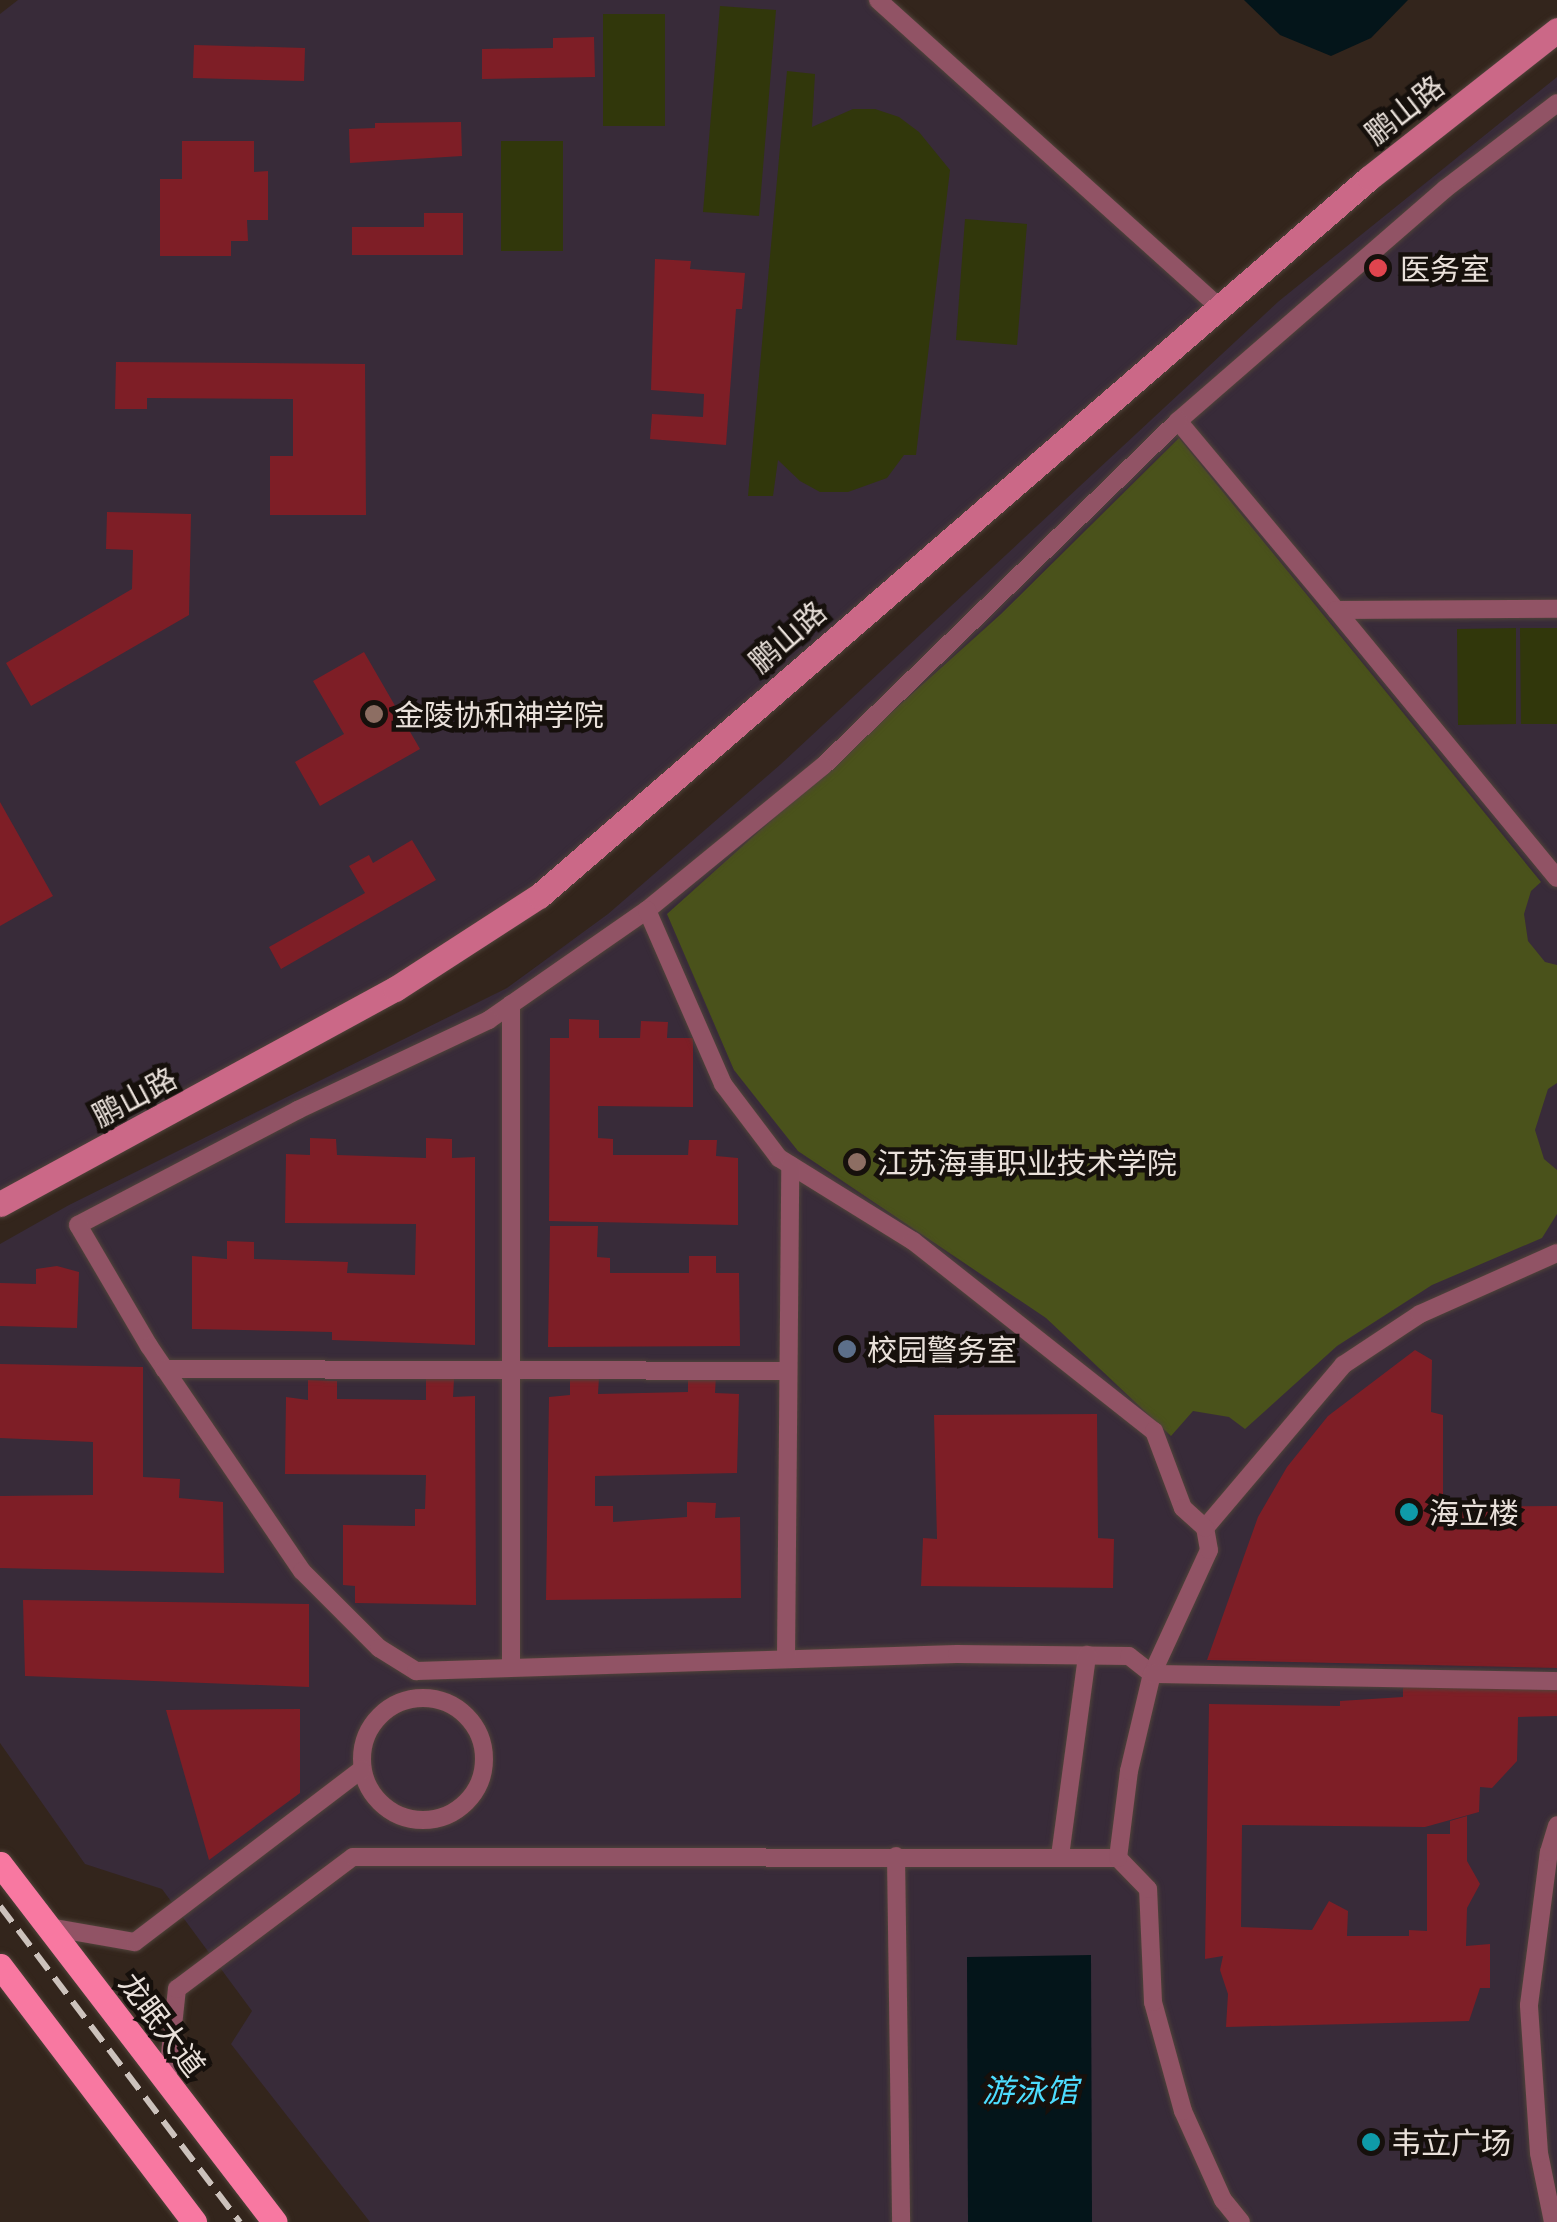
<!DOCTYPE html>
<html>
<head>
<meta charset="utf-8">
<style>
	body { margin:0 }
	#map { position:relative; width:1557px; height:2222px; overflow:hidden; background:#33251c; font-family:Commissioner,"Noto Sans SC",sans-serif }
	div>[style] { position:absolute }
	.education>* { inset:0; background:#382b39 }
	.green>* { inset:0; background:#31370b }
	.forest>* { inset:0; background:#4a521b }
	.water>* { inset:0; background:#04151a }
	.building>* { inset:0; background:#7e1e26 }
	.roads { filter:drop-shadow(0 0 2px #50433a) drop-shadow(0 0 2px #50433a) }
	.street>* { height:18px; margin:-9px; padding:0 9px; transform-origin:9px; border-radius:9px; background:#915365 }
	.street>.ring { margin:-9px; padding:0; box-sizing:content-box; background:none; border:18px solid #915365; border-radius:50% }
	.secondary>* { height:25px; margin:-12.5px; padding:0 12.5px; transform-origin:12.5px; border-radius:12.5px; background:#cb6887 }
	.primary>* { height:25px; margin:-12.5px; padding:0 12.5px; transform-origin:12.5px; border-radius:12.5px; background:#f878a1 }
	.rail>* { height:6px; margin-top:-3px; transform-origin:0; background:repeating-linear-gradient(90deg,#ccc2bc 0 20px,transparent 0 30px) }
	.dots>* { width:28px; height:28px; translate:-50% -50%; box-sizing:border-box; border:5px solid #16100c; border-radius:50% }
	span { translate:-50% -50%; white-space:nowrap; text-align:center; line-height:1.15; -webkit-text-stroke:9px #16100c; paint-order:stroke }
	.street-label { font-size:30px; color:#e9e0da }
	.poi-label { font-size:30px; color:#e9e0da }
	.left { translate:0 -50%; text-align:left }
	.water-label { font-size:32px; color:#4ddcfe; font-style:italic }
</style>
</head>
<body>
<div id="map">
	<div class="education">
		<div style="clip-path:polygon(18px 0,878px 0,1219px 307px,538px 896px,0 1204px,0 14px)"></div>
		<div style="clip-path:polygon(1557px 77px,1557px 2222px,370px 2222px,231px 2044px,252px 2011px,162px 1889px,85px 1864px,0 1743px,0 1244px,69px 1205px,507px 988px,608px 914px,781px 764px,1279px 301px)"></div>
	</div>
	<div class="green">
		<div style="clip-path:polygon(720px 6px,776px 10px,759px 216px,703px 212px)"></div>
		<div style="clip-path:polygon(603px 14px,665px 14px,665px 126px,603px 126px)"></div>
		<div style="clip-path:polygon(787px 71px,815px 74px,812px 127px,853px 109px,875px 109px,899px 117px,919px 132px,950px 170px,916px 455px,904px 455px,887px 478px,848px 492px,820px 492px,800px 481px,778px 460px,773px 496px,748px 496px)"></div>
		<div style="clip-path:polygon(501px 141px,563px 141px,563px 251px,501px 251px)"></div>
		<div style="clip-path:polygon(965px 219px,1027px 224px,1017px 345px,956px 340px)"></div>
		<div style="clip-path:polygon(1516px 628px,1516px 724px,1458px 725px,1457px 629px)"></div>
		<div style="clip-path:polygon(1520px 628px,1557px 628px,1557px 724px,1521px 724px)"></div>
	</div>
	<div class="forest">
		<div style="clip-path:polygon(1179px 438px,1541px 882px,1531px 891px,1524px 914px,1528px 941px,1545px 962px,1557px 965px,1557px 1083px,1548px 1089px,1535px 1130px,1544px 1159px,1557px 1170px,1557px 1214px,1542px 1238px,1432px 1285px,1337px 1346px,1245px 1429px,1229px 1417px,1193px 1411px,1171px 1436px,1046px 1318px,798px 1151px,734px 1070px,667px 914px,1001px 614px)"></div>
	</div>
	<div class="water">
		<div style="clip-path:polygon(1244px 0,1408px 0,1371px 38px,1331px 56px,1280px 35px)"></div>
		<div style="clip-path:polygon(1091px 1955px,1092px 2222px,968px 2222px,967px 1957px)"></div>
	</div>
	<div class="building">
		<div style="clip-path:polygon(594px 37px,595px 77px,482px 79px,482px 49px,553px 48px,553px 38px)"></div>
		<div style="clip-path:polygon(194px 45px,305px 48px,304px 81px,193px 78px)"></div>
		<div style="clip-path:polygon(461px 122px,462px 156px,350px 163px,349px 129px,375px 128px,375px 123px)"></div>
		<div style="clip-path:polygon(182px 141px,254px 141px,254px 172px,268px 171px,268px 220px,247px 220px,248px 241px,231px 241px,231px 256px,160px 256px,160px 179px,182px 179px)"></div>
		<div style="clip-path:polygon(424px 213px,463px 213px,463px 255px,352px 255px,352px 227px,424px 227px)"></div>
		<div style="clip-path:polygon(655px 259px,691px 261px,690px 269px,745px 273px,742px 309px,736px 309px,726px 445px,650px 439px,652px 414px,703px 417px,704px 394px,651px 390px)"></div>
		<div style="clip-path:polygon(116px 362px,365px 364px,366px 515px,270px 515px,270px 456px,293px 456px,293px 399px,147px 398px,147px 409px,115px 409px)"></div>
		<div style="clip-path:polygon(107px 512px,191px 514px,189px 615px,31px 706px,6px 663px,132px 589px,133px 550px,106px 549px)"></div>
		<div style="clip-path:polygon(364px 652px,420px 749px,320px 806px,295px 762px,344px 734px,313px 681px)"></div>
		<div style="clip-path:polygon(0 802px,53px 896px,0 926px)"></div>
		<div style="clip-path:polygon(412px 840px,436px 880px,281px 969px,269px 947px,365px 893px,349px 866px,369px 855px,373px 863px)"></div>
		<div style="clip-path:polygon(569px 1019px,599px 1020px,599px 1038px,640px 1038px,641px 1021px,668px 1022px,667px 1038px,693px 1038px,693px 1107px,598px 1106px,598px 1138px,613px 1139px,613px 1155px,688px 1155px,689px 1140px,717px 1140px,716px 1156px,738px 1158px,738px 1225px,549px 1221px,550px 1038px,569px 1038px)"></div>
		<div style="clip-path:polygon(310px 1138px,336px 1139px,337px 1155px,426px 1158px,426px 1138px,452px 1139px,452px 1158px,475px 1157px,475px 1345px,332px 1340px,332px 1332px,192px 1329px,192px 1256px,227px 1259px,227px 1241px,254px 1242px,254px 1259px,348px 1262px,347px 1273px,415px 1275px,416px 1224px,285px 1223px,286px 1154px,310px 1155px)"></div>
		<div style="clip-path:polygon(550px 1226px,598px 1226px,597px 1257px,610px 1258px,610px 1273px,689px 1273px,689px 1256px,716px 1256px,716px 1273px,739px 1273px,740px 1346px,548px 1347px)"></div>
		<div style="clip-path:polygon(57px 1266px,79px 1272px,77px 1328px,0 1326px,0 1283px,36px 1284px,36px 1269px)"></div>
		<div style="clip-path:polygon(1415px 1350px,1432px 1360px,1431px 1412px,1443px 1415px,1443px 1507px,1557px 1506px,1557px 1668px,1207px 1660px,1258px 1517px,1287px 1467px,1328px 1416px)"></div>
		<div style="clip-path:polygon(0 1364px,143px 1367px,143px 1477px,180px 1479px,179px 1498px,223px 1502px,224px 1573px,0 1568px,0 1496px,93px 1495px,93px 1442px,0 1438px)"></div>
		<div style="clip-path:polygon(688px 1375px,716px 1375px,715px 1393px,739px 1394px,737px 1473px,595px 1476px,595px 1506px,613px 1506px,613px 1522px,687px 1517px,687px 1502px,716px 1503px,715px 1518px,740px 1517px,741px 1598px,546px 1600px,549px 1397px,570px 1395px,570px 1377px,599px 1377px,598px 1394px,688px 1392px)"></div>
		<div style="clip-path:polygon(426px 1379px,454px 1379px,453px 1397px,475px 1396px,476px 1605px,355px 1603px,355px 1586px,343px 1585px,343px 1525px,415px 1526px,415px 1509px,425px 1509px,426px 1475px,285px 1474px,286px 1397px,308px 1400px,308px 1380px,337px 1381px,337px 1399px,426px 1400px)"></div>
		<div style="clip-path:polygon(1097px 1414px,1098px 1538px,1114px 1539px,1113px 1588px,921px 1586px,923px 1538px,937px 1539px,934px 1415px)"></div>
		<div style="clip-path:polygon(23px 1600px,309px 1604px,309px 1687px,25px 1676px)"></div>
		<div style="clip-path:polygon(1403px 1686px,1557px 1687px,1557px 1716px,1518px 1717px,1517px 1761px,1492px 1788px,1480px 1787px,1479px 1812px,1425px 1827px,1242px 1825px,1241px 1927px,1312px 1930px,1329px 1901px,1348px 1911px,1347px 1936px,1409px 1936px,1409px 1930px,1427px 1931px,1427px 1834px,1450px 1834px,1450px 1821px,1467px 1816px,1467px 1861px,1480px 1884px,1467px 1908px,1466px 1946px,1490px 1944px,1490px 1988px,1480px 1988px,1469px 2021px,1226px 2027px,1228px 1994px,1220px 1970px,1223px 1956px,1205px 1959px,1209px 1704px,1340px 1706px,1340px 1701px,1403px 1697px)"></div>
		<div style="clip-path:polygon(300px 1709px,300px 1793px,209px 1860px,166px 1710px)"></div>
	</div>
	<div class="roads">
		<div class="street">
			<div style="left:878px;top:0;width:459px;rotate:42deg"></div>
			<div style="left:1557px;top:103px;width:141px;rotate:142.5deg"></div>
			<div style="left:1445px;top:189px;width:354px;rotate:139deg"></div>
			<div style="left:1178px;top:421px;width:246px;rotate:50.1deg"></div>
			<div style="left:1336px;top:610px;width:221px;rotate:-0.3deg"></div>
			<div style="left:1178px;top:421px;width:495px;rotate:135.8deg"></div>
			<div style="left:823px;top:766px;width:227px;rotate:140.7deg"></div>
			<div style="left:647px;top:910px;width:193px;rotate:145.2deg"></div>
			<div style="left:489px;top:1020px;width:211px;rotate:154.8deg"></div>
			<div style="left:298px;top:1110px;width:248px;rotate:152.4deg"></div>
			<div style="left:78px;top:1225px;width:140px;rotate:59.6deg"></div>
			<div style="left:149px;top:1346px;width:272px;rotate:55.8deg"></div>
			<div style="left:302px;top:1571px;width:109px;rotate:45deg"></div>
			<div style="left:379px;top:1648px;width:44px;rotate:31.9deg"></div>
			<div style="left:416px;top:1671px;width:541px;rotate:-1.8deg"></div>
			<div style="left:957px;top:1654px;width:172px;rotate:0.7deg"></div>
			<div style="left:1129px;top:1656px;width:29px;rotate:38deg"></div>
			<div style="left:1152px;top:1674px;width:136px;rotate:-65.3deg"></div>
			<div style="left:1209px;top:1550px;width:22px;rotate:-100deg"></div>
			<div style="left:1205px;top:1528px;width:214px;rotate:-49.7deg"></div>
			<div style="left:1343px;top:1365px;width:92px;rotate:-33.5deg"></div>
			<div style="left:1420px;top:1314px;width:150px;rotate:-24deg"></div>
			<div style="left:1336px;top:610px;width:347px;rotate:50.5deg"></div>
			<div style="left:647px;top:910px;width:190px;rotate:66.4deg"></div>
			<div style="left:723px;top:1084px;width:93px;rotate:52.9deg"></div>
			<div style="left:779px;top:1158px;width:158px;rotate:31.8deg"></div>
			<div style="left:913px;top:1241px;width:307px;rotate:38.3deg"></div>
			<div style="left:1154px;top:1431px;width:82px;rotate:69.4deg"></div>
			<div style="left:1183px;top:1508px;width:30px;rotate:42deg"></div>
			<div style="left:511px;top:1004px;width:662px;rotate:90deg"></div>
			<div style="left:164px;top:1369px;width:624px;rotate:0.18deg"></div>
			<div style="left:786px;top:1659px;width:494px;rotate:-89.5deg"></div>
			<div class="ring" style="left:362px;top:1698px;width:104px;height:104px"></div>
			<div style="left:896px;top:1856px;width:366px;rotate:89.2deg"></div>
			<div style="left:1060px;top:1856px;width:203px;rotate:-82.3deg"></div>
			<div style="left:48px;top:1927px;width:88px;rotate:9.8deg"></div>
			<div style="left:135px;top:1942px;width:285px;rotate:-37.3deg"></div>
			<div style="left:167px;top:2082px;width:94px;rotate:-83.9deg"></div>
			<div style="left:177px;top:1989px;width:220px;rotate:-36.9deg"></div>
			<div style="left:353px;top:1857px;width:765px;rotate:0.07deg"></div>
			<div style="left:1241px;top:2222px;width:28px;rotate:-129deg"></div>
			<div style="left:1223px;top:2200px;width:98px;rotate:-114.2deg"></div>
			<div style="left:1183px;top:2111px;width:113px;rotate:-105.4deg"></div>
			<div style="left:1153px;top:2002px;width:113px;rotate:-92.5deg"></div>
			<div style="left:1148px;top:1889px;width:43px;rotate:-134.1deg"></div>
			<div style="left:1118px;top:1858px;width:88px;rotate:-82.8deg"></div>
			<div style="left:1129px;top:1771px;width:100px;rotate:-76.7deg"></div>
			<div style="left:1152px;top:1674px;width:405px;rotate:1deg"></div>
			<div style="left:1553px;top:2222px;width:70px;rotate:-101.5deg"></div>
			<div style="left:1539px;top:2153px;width:148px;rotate:-93.9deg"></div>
			<div style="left:1529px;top:2005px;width:154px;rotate:-82.6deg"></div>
			<div style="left:1549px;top:1852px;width:28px;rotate:-73deg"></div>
		</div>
		<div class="secondary">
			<div style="left:0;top:1204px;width:450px;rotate:-28.6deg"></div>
			<div style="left:395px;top:989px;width:171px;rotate:-32.9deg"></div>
			<div style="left:539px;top:896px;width:1097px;rotate:-40.86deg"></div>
			<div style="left:1369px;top:178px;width:239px;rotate:-38.2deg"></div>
		</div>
		<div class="primary">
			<div style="left:0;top:1864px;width:451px;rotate:52.5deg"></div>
			<div style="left:0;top:1966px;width:321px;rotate:52.8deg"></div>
		</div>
	</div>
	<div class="rail">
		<div style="left:0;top:1906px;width:397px;rotate:52.8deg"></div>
	</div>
	<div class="dots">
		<div style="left:1378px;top:268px;background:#e0444e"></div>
		<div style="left:374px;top:714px;background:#8d6e63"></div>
		<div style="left:857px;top:1162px;background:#8d6e63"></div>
		<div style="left:847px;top:1349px;background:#5c6f8a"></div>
		<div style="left:1409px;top:1512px;background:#0f9aa8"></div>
		<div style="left:1371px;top:2142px;background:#0f9aa8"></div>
	</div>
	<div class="street-label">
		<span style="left:1404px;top:109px;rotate:-38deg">鹏山路</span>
		<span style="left:787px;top:636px;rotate:-41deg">鹏山路</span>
		<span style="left:134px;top:1096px;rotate:-28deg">鹏山路</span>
		<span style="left:163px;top:2024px;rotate:53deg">龙眠大道</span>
	</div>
	<div class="poi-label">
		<span class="left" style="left:1400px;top:268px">医务室</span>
		<span class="left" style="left:394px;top:714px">金陵协和神学院</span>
		<span class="left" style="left:877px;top:1162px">江苏海事职业技术学院</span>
		<span class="left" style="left:867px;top:1349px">校园警务室</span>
		<span class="left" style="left:1429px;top:1512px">海立楼</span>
		<span class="left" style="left:1391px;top:2142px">韦立广场</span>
	</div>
	<div class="water-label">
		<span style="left:1030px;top:2089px">游泳馆</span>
	</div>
</div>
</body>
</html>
